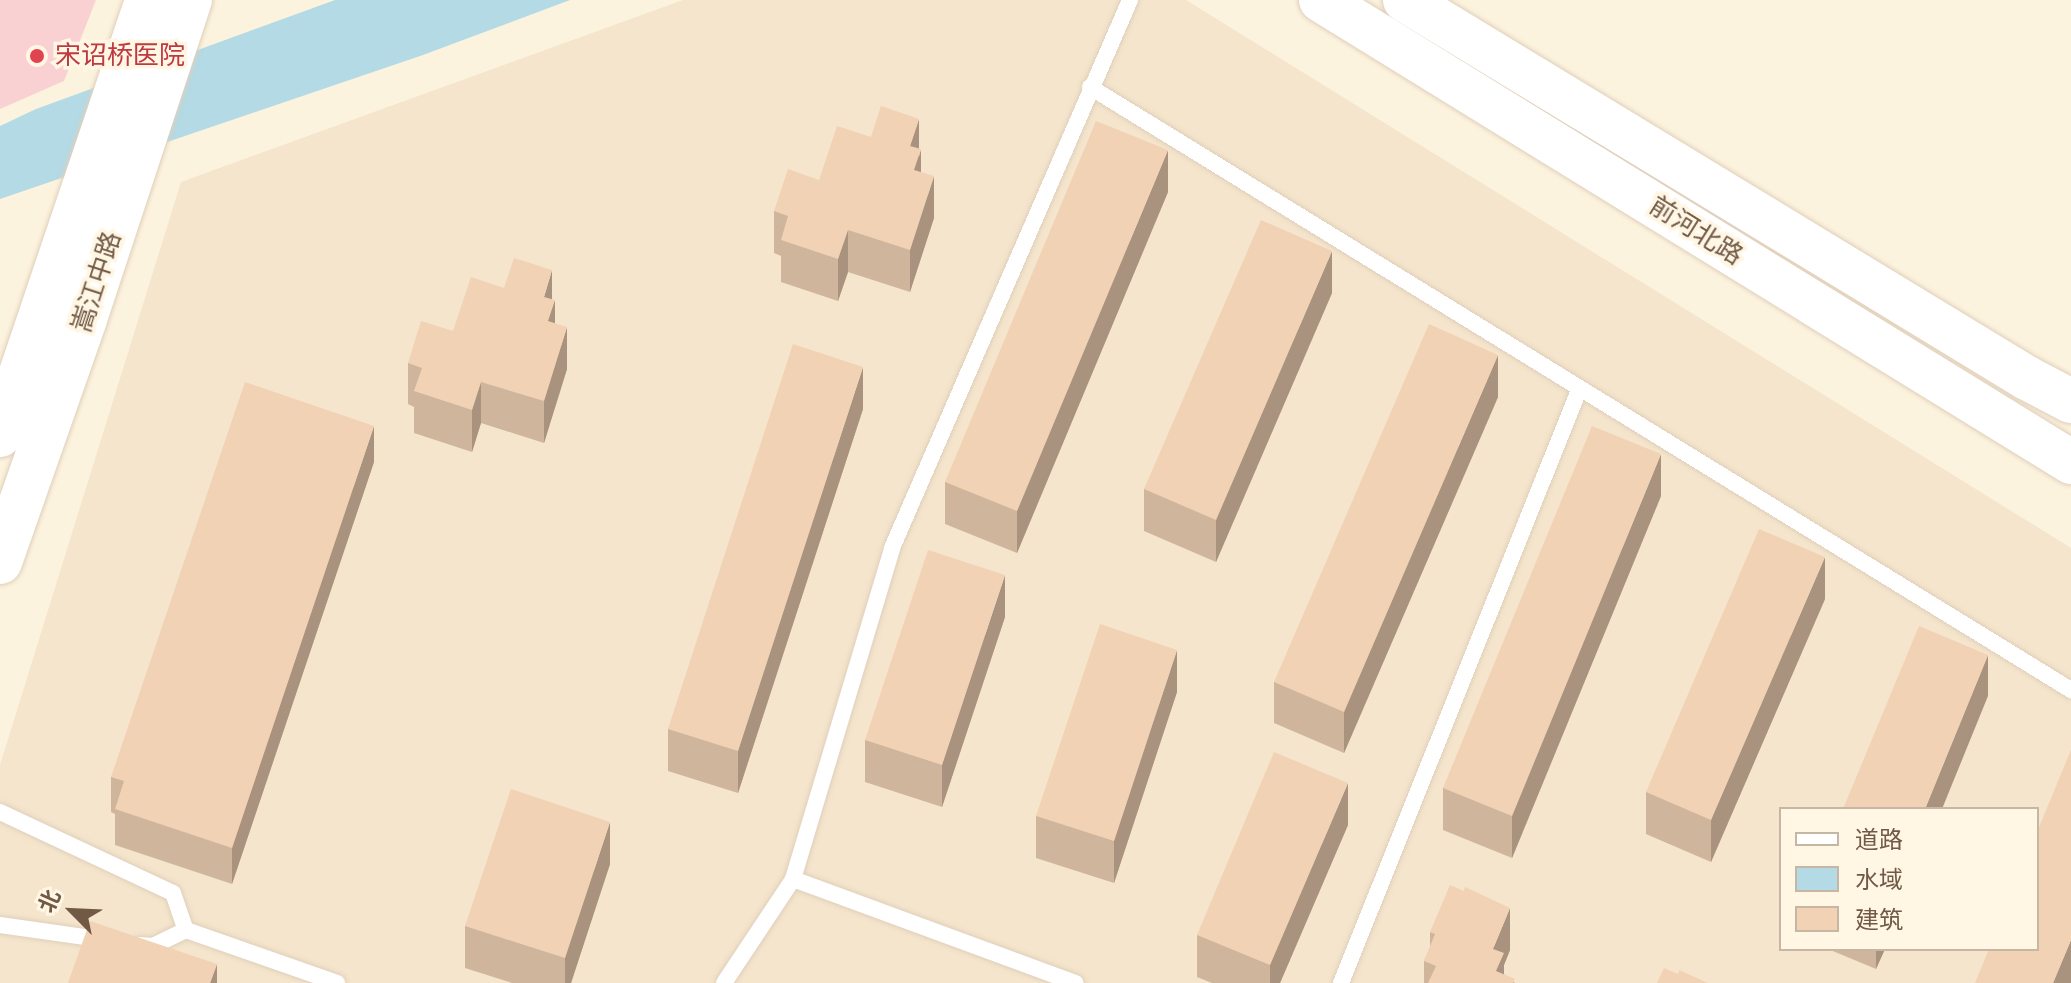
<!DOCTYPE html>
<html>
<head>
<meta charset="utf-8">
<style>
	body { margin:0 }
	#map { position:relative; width:2071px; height:983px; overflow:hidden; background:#fcf3de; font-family:"Source Sans 3","Noto Sans SC",sans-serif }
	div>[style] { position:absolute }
	.residential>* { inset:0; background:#f4e5cc }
	.medical>* { inset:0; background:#fad1d3 }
	.water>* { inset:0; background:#b3dae5 }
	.roads { filter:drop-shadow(0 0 2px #e0cfba) drop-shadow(0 0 2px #e0cfba) }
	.service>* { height:16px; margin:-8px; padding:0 8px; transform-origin:8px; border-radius:8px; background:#fff }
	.secondary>* { height:44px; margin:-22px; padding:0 22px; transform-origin:22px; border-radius:22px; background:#fff }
	.wall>* { inset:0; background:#cfb59c }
	.shaded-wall>* { inset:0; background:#a9937f }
	.building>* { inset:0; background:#f1d2b5 }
	.dots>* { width:22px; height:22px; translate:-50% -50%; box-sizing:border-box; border:4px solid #fff6e4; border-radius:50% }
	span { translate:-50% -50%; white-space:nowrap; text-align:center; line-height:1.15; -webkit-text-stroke:7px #fff6e4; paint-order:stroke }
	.health-label { font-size:26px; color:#be3a42 }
	.left { translate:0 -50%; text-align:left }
	.street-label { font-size:26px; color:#715946 }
	.legend { position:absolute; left:1779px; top:807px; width:260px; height:144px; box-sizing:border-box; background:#fff6e4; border:2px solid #c6b7a5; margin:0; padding:10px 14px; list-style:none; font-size:24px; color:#715946 }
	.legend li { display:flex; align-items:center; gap:16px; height:40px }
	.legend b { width:40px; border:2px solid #c6b7a5 }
	.north { position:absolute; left:32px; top:871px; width:80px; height:80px; -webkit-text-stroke:6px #fff6e4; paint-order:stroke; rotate:294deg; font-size:22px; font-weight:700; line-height:32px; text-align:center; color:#715946 }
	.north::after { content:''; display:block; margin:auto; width:28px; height:36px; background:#715946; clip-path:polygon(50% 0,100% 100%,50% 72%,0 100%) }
</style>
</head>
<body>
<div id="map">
	<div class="residential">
		<div style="clip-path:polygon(evenodd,683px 0,1186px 0,2071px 548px,2071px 983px,0 983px,0 765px,181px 182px,683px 0,1781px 809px,2037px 809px,2037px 949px,1781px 949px,1781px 809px)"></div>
	</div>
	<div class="medical">
		<div style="clip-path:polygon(0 0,96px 0,64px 81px,0 109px)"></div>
	</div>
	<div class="water">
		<div style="clip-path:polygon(335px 0,570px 0,423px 55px,0 199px,0 126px,36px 109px)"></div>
	</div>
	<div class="roads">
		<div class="service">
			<div style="left:1090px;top:87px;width:1152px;rotate:31.58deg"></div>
			<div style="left:0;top:812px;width:191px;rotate:25.1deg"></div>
			<div style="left:173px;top:893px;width:39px;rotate:71deg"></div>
			<div style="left:793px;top:879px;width:301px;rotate:20.2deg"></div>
			<div style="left:0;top:925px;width:106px;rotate:8.1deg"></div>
			<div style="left:140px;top:945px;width:13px;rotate:4deg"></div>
			<div style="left:153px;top:946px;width:37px;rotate:-26deg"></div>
			<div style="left:186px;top:930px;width:160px;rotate:19.3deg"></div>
			<div style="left:724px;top:983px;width:125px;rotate:-56.4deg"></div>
			<div style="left:793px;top:879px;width:345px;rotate:-73.3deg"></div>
			<div style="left:892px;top:548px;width:597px;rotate:-66.52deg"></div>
			<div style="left:1341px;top:983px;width:639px;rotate:-68.13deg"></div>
		</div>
		<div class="secondary">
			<div style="left:1321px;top:0;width:881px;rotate:31.63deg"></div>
			<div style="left:1405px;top:0;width:728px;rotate:31.29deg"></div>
			<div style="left:2027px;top:378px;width:50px;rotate:27.6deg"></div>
			<div style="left:0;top:435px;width:459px;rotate:-71.3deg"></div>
			<div style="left:0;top:562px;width:257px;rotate:-70.7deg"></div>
			<div style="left:85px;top:319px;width:336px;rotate:-71.8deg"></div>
		</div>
	</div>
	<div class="wall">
		<div style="clip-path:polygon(919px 149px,921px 172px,934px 218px,910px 292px,848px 272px,838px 301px,781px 282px,781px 256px,774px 253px,774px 211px,819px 180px)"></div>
		<div style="clip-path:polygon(1168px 192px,1017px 553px,945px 524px,945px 482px)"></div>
		<div style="clip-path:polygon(504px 288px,552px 300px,555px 323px,567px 369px,544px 443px,481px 423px,472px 452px,414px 433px,414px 407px,408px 404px,408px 363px,453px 331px)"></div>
		<div style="clip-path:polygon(1332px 293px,1216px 562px,1144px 531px,1144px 489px)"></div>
		<div style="clip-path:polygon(1498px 397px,1344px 753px,1274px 723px,1274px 682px)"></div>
		<div style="clip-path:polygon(863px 409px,738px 793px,668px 771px,668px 729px)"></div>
		<div style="clip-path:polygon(374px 462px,232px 884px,115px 845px,115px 814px,111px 812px,111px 777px)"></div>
		<div style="clip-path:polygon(1661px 496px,1512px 858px,1443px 830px,1443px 788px)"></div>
		<div style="clip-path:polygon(1825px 599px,1711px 862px,1646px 834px,1646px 792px)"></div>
		<div style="clip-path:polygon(1005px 617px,942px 807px,865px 782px,865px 740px)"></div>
		<div style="clip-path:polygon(1177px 692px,1114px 883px,1036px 858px,1036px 816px)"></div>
		<div style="clip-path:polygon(1348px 825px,1280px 983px,1212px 983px,1197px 977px,1197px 935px)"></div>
		<div style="clip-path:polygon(610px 864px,571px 983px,512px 983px,465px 968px,465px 926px)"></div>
		<div style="clip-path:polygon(1430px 932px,1510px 950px,1504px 965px,1504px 974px,1515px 983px,1424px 983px,1424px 961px,1430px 948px)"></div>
		<div style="clip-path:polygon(1828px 949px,1885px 949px,1876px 969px)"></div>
	</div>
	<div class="shaded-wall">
		<div style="clip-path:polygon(919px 119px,919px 157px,921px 149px,921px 191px,914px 212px,910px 146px)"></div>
		<div style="clip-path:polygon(1168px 150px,1168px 192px,1017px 553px,1017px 511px)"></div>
		<div style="clip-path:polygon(934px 176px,934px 218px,910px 292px,910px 250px)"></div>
		<div style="clip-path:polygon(848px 230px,848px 272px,838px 301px,838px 259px)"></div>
		<div style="clip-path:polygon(1332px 251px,1332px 293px,1216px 562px,1216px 520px)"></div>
		<div style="clip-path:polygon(552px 270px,552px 307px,555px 300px,555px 342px,548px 363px,544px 297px)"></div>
		<div style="clip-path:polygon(567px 327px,567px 369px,544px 443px,544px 401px)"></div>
		<div style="clip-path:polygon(1498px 355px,1498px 397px,1344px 753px,1344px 712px)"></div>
		<div style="clip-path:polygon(863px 367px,863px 409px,738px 793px,738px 751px)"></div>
		<div style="clip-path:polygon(481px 382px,481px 423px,472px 452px,472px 410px)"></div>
		<div style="clip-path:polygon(374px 426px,374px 462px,232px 884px,232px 848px)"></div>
		<div style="clip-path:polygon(1661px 454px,1661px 496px,1512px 858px,1512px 816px)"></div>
		<div style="clip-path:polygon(1825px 557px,1825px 599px,1711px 862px,1711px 820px)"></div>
		<div style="clip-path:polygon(1005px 575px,1005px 617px,942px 807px,942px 765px)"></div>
		<div style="clip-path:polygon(1177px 650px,1177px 692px,1114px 883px,1114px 841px)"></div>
		<div style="clip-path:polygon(1988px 655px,1988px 696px,1942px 809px,1925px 809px)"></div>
		<div style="clip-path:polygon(1348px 783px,1348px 825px,1280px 983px,1270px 983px,1270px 965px)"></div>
		<div style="clip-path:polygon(610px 822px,610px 864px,571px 983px,565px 983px,565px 958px)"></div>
		<div style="clip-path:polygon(1510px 908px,1510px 950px,1504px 965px,1504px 983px,1493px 983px,1493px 949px)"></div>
		<div style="clip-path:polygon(2071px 940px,2071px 983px,2053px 983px)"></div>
		<div style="clip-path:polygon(1876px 949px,1885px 949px,1876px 969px)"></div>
		<div style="clip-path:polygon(217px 964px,217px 983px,210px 983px)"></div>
	</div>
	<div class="building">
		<div style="clip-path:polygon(881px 106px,919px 119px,910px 146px,921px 149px,914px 170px,934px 176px,910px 250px,848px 230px,838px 259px,781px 240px,788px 216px,774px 211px,788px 169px,819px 180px,837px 126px,871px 137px)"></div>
		<div style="clip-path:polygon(1096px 121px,1168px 150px,1017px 511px,945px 482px)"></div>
		<div style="clip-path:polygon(1261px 220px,1332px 251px,1216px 520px,1144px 489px)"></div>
		<div style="clip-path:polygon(514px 258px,552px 270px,544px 297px,555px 300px,548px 321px,567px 327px,544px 401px,481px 382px,472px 410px,414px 391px,422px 368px,408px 363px,421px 321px,453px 331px,471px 277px,504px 288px)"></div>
		<div style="clip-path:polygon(1429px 324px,1498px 355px,1344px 712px,1274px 682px)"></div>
		<div style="clip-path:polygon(793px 344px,863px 367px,738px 751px,668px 729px)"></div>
		<div style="clip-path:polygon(245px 382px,374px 426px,232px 848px,115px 809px,124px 781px,111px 777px)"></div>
		<div style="clip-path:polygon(1592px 426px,1661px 454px,1512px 816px,1443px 788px)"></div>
		<div style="clip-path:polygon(1759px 529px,1825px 557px,1711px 820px,1646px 792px)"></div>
		<div style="clip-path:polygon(928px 550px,1005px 575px,942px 765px,865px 740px)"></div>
		<div style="clip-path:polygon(1100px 624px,1177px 650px,1114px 841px,1036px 816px)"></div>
		<div style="clip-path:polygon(1919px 626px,1988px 655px,1925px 809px,1843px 809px)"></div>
		<div style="clip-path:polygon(2071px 750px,2071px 940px,2053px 983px,1975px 983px,1989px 949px,2037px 949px,2037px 832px)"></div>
		<div style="clip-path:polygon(1274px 752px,1348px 783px,1270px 965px,1197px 935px)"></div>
		<div style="clip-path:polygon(511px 789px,610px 822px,565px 958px,465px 926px)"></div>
		<div style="clip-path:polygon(1450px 885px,1464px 891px,1465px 887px,1510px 908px,1493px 949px,1504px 953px,1496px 971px,1515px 979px,1513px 983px,1428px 983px,1436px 966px,1424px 961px,1435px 934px,1430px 932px)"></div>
		<div style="clip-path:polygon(90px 921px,217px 964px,210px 983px,68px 983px)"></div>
		<div style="clip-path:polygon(1664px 968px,1678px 974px,1679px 970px,1708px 983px,1657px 983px)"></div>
	</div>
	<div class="dots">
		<div style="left:37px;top:56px;background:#e0444e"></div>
	</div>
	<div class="health-label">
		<span class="left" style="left:55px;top:56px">宋诏桥医院</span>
	</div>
	<div class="street-label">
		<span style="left:1696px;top:231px;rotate:32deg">前河北路</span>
		<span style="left:97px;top:282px;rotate:-72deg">嵩江中路</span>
	</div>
	<ul class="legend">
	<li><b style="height:10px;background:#fff"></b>道路</li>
	<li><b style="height:22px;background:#b3dae5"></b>水域</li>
	<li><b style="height:22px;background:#f1d2b5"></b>建筑</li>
	</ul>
	<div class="north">北</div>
</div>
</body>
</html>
